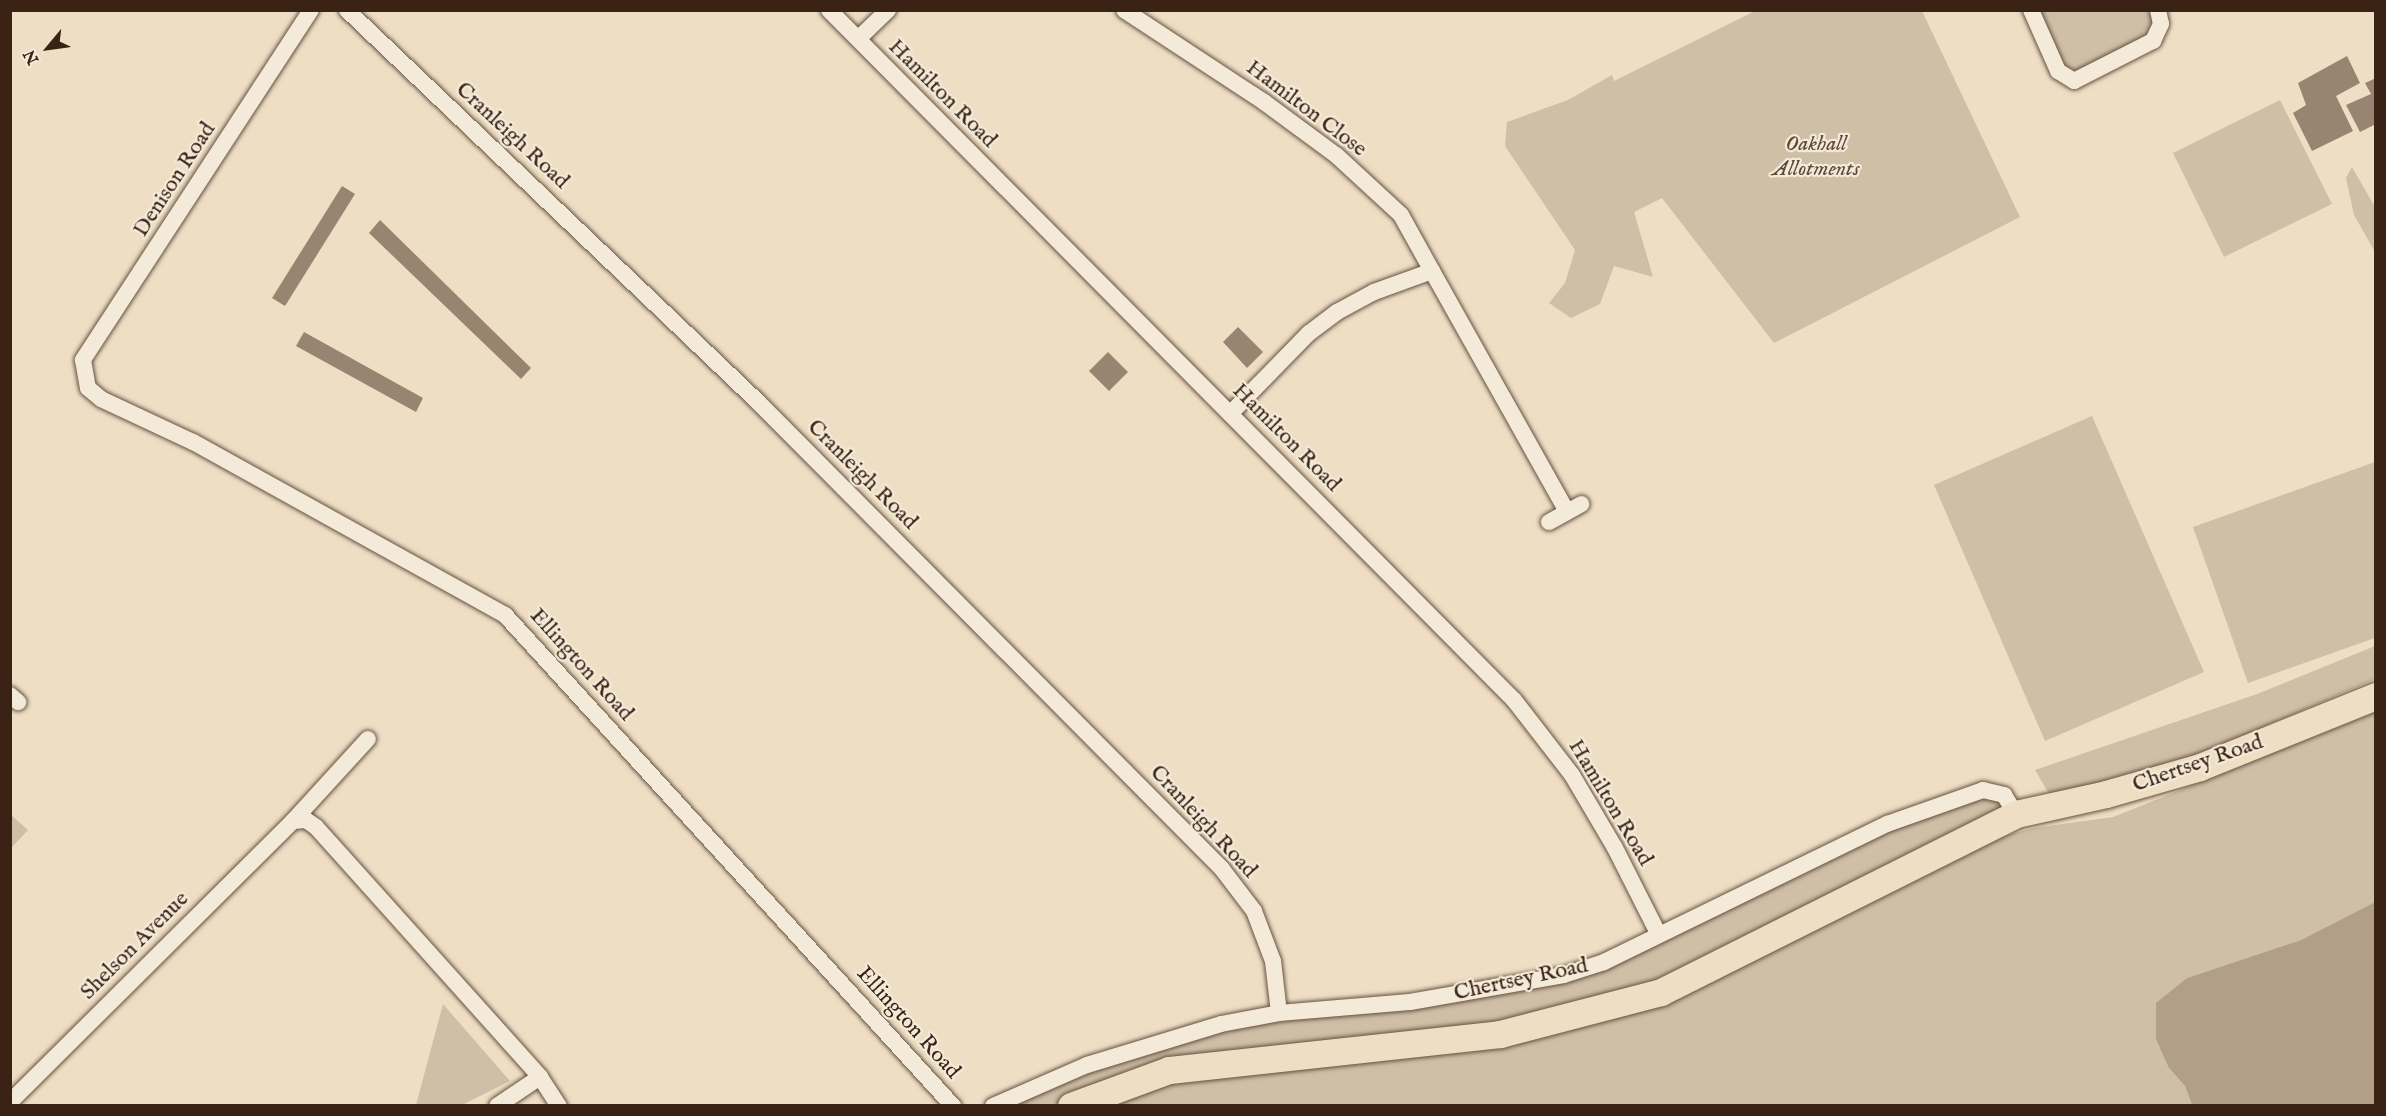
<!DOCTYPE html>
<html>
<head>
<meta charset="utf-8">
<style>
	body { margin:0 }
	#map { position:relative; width:2386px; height:1116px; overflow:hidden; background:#eedfc4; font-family:"IM FELL English",serif }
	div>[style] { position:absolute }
	.green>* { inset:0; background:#cfbfa6 }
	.water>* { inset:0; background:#b19f88 }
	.building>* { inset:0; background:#988470 }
	.roads { filter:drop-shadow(0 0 2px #675141) drop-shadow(0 0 2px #675141) }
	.street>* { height:16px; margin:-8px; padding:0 8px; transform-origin:8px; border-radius:8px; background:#f4ead9 }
	.primary>* { height:27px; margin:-13.5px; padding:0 13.5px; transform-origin:13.5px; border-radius:13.5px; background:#eedfc4 }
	span { translate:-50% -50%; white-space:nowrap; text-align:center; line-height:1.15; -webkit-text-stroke:4.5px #f4ead9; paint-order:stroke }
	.street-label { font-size:22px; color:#3a2215 }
	.park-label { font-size:22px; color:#5f4939; font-style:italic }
	.frame { position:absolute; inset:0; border:12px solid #3a2215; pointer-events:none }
	.north { position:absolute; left:18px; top:18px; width:60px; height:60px; -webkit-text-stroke:4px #f4ead9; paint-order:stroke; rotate:241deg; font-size:16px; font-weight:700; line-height:24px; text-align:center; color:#3a2215 }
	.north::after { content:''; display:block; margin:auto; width:21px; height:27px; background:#3a2215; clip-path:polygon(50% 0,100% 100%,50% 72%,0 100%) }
</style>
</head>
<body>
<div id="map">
	<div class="green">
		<div style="clip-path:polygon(1755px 11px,1922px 11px,2020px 217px,1774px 343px,1662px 198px,1634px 212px,1653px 277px,1614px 266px,1600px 304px,1571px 318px,1549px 303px,1565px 283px,1575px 250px,1505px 146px,1507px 122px,1568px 100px,1612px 75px,1614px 81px)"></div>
		<div style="clip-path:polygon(2039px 11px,2149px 11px,2153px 23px,2144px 37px,2078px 71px,2062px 65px)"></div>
		<div style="clip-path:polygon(2280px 100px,2332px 204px,2224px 257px,2173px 153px)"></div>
		<div style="clip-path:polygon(2352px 167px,2375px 207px,2375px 252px,2354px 215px,2346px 178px)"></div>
		<div style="clip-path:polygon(2092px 416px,2204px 672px,2045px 741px,1934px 485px)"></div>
		<div style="clip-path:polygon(2375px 462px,2375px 638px,2248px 683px,2193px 527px)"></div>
		<div style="clip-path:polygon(2375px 646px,2375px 679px,2263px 727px,2110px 805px,2061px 814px,2035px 770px,2257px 694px)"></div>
		<div style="clip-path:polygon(2375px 712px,2375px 902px,2301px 940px,2187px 978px,2169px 1068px,2185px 1086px,2192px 1105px,1098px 1106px,1171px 1080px,1519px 1038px,1982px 842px,2034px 828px,2113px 817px)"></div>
		<div style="clip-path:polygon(1983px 790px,2016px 814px,1585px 1014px,1274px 1058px,1071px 1105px,993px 1106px,1221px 1024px,1564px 975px,1887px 824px)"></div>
		<div style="clip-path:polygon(11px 815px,28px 830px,11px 848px)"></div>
		<div style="clip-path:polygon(443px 1004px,510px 1081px,462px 1105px,416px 1105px)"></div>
	</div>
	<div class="water">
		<div style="clip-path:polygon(2375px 902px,2375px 1105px,2192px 1105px,2185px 1086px,2169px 1068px,2156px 1039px,2156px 1003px,2187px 978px,2301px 940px)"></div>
	</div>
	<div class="building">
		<div style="clip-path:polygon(2347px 56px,2360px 83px,2336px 96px,2353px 131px,2312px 151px,2293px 113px,2306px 105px,2298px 83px)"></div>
		<div style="clip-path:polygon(2376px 78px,2376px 124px,2360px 132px,2346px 105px,2371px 94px,2365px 83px)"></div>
		<div style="clip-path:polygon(342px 186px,355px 194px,285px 306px,272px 298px)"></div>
		<div style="clip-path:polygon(380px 220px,531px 368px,521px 379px,369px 233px)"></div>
		<div style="clip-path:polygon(1238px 327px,1263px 352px,1247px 368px,1223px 342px)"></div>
		<div style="clip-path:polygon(304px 332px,423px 398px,416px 412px,296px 346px)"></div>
		<div style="clip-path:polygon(1108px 352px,1128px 372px,1109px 391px,1089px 371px)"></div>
	</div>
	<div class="roads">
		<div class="street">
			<div style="left:311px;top:10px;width:418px;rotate:123.1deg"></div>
			<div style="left:83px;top:360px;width:28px;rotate:80deg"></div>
			<div style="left:88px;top:388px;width:17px;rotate:40deg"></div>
			<div style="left:101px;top:399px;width:102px;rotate:25.1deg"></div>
			<div style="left:193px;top:442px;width:357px;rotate:29deg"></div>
			<div style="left:505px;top:615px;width:665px;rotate:47.62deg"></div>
			<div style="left:347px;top:10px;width:568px;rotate:43.64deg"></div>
			<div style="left:758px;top:402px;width:658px;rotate:45.18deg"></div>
			<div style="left:1222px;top:869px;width:53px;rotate:52.7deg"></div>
			<div style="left:1254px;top:911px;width:53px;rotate:69.2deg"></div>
			<div style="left:1273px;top:961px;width:52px;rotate:83.4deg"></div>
			<div style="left:829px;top:10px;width:972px;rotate:45.21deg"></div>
			<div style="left:1514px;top:700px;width:95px;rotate:52.3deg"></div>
			<div style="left:1572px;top:775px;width:85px;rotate:59.5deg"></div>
			<div style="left:1615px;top:848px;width:97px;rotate:63.2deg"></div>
			<div style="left:1124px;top:10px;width:168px;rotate:33.3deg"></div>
			<div style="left:1264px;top:102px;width:89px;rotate:36.4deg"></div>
			<div style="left:1336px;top:155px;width:88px;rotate:42.7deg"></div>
			<div style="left:1401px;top:215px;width:64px;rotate:61deg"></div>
			<div style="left:1432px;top:271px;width:62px;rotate:160.1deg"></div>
			<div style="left:1374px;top:292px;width:42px;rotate:151.6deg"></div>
			<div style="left:1337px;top:312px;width:35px;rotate:143deg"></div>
			<div style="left:1309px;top:333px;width:113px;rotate:134.3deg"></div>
			<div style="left:2031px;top:10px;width:67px;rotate:66.1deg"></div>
			<div style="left:2058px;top:71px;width:19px;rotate:32deg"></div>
			<div style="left:2074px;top:81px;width:89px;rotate:-26.9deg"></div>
			<div style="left:2153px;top:41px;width:19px;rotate:-65deg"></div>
			<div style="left:2161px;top:24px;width:14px;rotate:-102deg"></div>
			<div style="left:858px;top:39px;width:42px;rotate:-44deg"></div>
			<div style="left:1432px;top:271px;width:276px;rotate:60.7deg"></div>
			<div style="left:1549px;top:522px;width:37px;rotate:-29deg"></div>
			<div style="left:10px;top:695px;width:11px;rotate:41deg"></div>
			<div style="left:293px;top:821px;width:13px;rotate:-4deg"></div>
			<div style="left:306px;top:820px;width:12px;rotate:35deg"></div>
			<div style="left:316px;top:827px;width:336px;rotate:48.1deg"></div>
			<div style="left:540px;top:1077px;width:35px;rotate:57deg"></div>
			<div style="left:10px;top:1102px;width:399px;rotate:-44.8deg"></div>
			<div style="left:293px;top:821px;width:111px;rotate:-47.6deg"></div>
			<div style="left:497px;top:1106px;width:52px;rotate:-34deg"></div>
			<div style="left:993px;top:1106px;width:103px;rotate:-23.6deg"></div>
			<div style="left:1087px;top:1065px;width:140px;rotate:-17deg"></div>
			<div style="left:1221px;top:1024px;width:59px;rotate:-10.7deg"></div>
			<div style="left:1279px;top:1013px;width:131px;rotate:-4.8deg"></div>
			<div style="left:1410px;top:1002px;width:156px;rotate:-9.9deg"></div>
			<div style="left:1564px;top:975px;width:42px;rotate:-18deg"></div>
			<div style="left:1604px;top:962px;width:315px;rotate:-26deg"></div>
			<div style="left:1887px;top:824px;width:102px;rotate:-19.5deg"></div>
			<div style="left:1983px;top:790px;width:22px;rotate:13deg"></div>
			<div style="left:2004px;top:795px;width:22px;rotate:58deg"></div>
		</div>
		<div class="primary">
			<div style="left:1071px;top:1106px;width:104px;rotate:-20.2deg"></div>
			<div style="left:1169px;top:1070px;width:333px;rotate:-6.2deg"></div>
			<div style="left:1500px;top:1034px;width:166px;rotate:-14.6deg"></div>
			<div style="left:1661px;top:992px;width:397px;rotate:-26.6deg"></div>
			<div style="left:2016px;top:814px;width:92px;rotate:-12.5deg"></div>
			<div style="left:2106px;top:794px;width:98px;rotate:-16deg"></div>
			<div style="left:2200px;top:767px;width:190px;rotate:-22deg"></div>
		</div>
	</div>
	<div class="street-label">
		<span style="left:942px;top:94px;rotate:45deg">Hamilton Road</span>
		<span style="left:1306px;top:109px;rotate:37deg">Hamilton Close</span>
		<span style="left:512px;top:136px;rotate:43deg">Cranleigh Road</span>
		<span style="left:175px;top:180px;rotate:-57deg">Denison Road</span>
		<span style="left:1286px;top:438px;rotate:45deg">Hamilton Road</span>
		<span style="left:862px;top:475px;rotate:45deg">Cranleigh Road</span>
		<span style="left:581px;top:665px;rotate:48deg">Ellington Road</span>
		<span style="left:2198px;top:764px;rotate:-19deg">Chertsey Road</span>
		<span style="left:1610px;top:803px;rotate:59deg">Hamilton Road</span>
		<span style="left:1203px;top:822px;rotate:47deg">Cranleigh Road</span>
		<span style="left:135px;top:946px;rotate:-45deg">Shelson Avenue</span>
		<span style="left:1521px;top:980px;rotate:-12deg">Chertsey Road</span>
		<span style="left:908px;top:1023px;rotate:48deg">Ellington Road</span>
	</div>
	<div class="park-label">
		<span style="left:1816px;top:157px">Oakhall<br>Allotments</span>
	</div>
	<div class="frame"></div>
	<div class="north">N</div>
</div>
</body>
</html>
